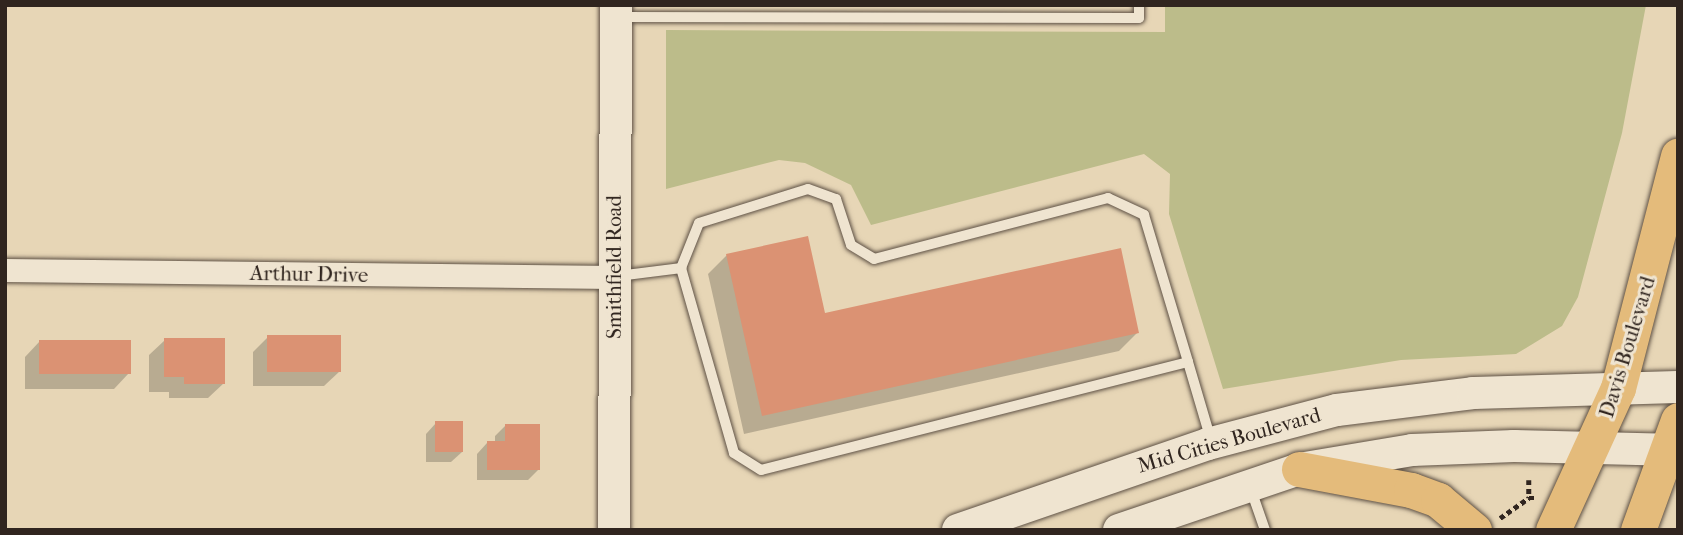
<!DOCTYPE html>
<html>
<head>
<meta charset="utf-8">
<style>
	body { margin:0 }
	#map { position:relative; width:1683px; height:535px; overflow:hidden; background:#e7d6b6; font-family:"IM FELL French Canon",serif }
	div>[style] { position:absolute }
	.green>* { inset:0; background:#bcbc8a }
	.shadow>* { inset:0; background:#0003 }
	.building>* { inset:0; background:#db9273 }
	.path>* { height:4.5px; margin-top:-2.25px; transform-origin:0; background:repeating-linear-gradient(90deg,#30251f 0 5px,transparent 0 8.5px) }
	.roads { filter:drop-shadow(0 0 2px #5e5145) drop-shadow(0 0 2px #5e5145) }
	.service>* { height:10px; margin:-5px; padding:0 5px; transform-origin:5px; border-radius:5px; background:#efe4d0 }
	.minor>* { height:23px; margin:-11.5px; padding:0 11.5px; transform-origin:11.5px; border-radius:11.5px; background:#efe4d0 }
	.secondary>* { height:32px; margin:-16px; padding:0 16px; transform-origin:16px; border-radius:16px; background:#efe4d0 }
	.primary>* { height:35px; margin:-17.5px; padding:0 17.5px; transform-origin:17.5px; border-radius:17.5px; background:#e4bb7b }
	span { translate:-50% -50%; white-space:nowrap; text-align:center; line-height:1.15; -webkit-text-stroke:6px #efe4d0; paint-order:stroke }
	.street-label { font-size:21px; color:#30251f }
	.frame { position:absolute; inset:0; border:7px solid #30251f; pointer-events:none }
</style>
</head>
<body>
<div id="map">
	<div class="green">
		<div style="clip-path:polygon(1165px 5px,1646px 5px,1622px 133px,1578px 297px,1562px 326px,1516px 354px,1401px 360px,1223px 389px,1169px 214px,1170px 174px,1144px 154px,871px 225px,851px 185px,805px 163px,779px 160px,666px 189px,666px 30px,1165px 32px)"></div>
	</div>
	<div class="shadow">
		<div style="clip-path:polygon(727px 255px,823px 315px,1138px 332px,1119px 351px,744px 434px,708px 274px)"></div>
		<div style="clip-path:polygon(268px 337px,340px 371px,324px 386px,253px 386px,253px 352px)"></div>
		<div style="clip-path:polygon(165px 340px,224px 383px,208px 398px,169px 398px,169px 392px,149px 392px,149px 355px)"></div>
		<div style="clip-path:polygon(40px 341px,129px 373px,114px 389px,25px 389px,25px 357px)"></div>
		<div style="clip-path:polygon(436px 423px,462px 452px,451px 462px,426px 462px,426px 434px)"></div>
		<div style="clip-path:polygon(506px 425px,539px 469px,528px 480px,477px 480px,477px 454px,487px 443px,495px 443px,495px 436px)"></div>
	</div>
	<div class="building">
		<div style="clip-path:polygon(808px 236px,825px 313px,1121px 248px,1139px 333px,762px 416px,726px 254px)"></div>
		<div style="clip-path:polygon(267px 335px,341px 335px,341px 372px,267px 372px)"></div>
		<div style="clip-path:polygon(164px 338px,225px 338px,225px 384px,184px 384px,184px 377px,164px 377px)"></div>
		<div style="clip-path:polygon(39px 340px,131px 340px,131px 374px,39px 374px)"></div>
		<div style="clip-path:polygon(435px 421px,463px 421px,463px 452px,435px 452px)"></div>
		<div style="clip-path:polygon(505px 424px,540px 424px,540px 470px,487px 470px,487px 441px,505px 441px)"></div>
	</div>
	<div class="path">
		<div style="left:1529px;top:480px;width:18px;rotate:90deg"></div>
		<div style="left:1500px;top:518px;width:35px;rotate:-35deg"></div>
		<div style="left:1529px;top:498px;width:8px"></div>
	</div>
	<div class="roads">
		<div class="service">
			<div style="left:619px;top:17px;width:520px;rotate:0.11deg"></div>
			<div style="left:1139px;top:18px;width:13px;rotate:-90deg"></div>
			<div style="left:618px;top:276px;width:64px;rotate:-7.2deg"></div>
			<div style="left:1188px;top:362px;width:440px;rotate:165.8deg"></div>
			<div style="left:761px;top:470px;width:32px;rotate:-148deg"></div>
			<div style="left:734px;top:453px;width:192px;rotate:-106deg"></div>
			<div style="left:681px;top:268px;width:48px;rotate:-68.2deg"></div>
			<div style="left:699px;top:223px;width:114px;rotate:-17.3deg"></div>
			<div style="left:808px;top:189px;width:30px;rotate:20deg"></div>
			<div style="left:836px;top:199px;width:48px;rotate:71.9deg"></div>
			<div style="left:851px;top:245px;width:27px;rotate:31deg"></div>
			<div style="left:874px;top:259px;width:242px;rotate:-14.6deg"></div>
			<div style="left:1108px;top:198px;width:40px;rotate:25deg"></div>
			<div style="left:1144px;top:215px;width:153px;rotate:73.3deg"></div>
			<div style="left:1188px;top:362px;width:81px;rotate:73.6deg"></div>
			<div style="left:1250px;top:487px;width:46px;rotate:70.8deg"></div>
		</div>
		<div class="minor">
			<div style="left:5px;top:270px;width:609px;rotate:0.66deg"></div>
		</div>
		<div class="secondary">
			<div style="left:614px;top:530px;width:525px;rotate:-89.78deg"></div>
			<div style="left:958px;top:530px;width:264px;rotate:-19deg"></div>
			<div style="left:1208px;top:444px;width:133px;rotate:-14.8deg"></div>
			<div style="left:1337px;top:410px;width:137px;rotate:-7.1deg"></div>
			<div style="left:1473px;top:393px;width:205px;rotate:-1.7deg"></div>
			<div style="left:1119px;top:530px;width:190px;rotate:-18.7deg"></div>
			<div style="left:1299px;top:469px;width:115px;rotate:-9.5deg"></div>
			<div style="left:1412px;top:450px;width:102px;rotate:-2.2deg"></div>
			<div style="left:1514px;top:446px;width:164px;rotate:1.4deg"></div>
		</div>
		<div class="primary">
			<div style="left:1299px;top:469px;width:114px;rotate:10.6deg"></div>
			<div style="left:1411px;top:490px;width:29px;rotate:20deg"></div>
			<div style="left:1438px;top:500px;width:47px;rotate:39.8deg"></div>
			<div style="left:1553px;top:530px;width:156px;rotate:-65.4deg"></div>
			<div style="left:1618px;top:388px;width:240px;rotate:-75.5deg"></div>
			<div style="left:1638px;top:530px;width:117px;rotate:-70deg"></div>
		</div>
	</div>
	<div class="street-label">
		<span style="left:614px;top:267px;rotate:-90deg">Smithfield Road</span>
		<span style="left:309px;top:274px;rotate:1deg">Arthur Drive</span>
		<span style="left:1627px;top:347px;rotate:-73deg">Davis Boulevard</span>
		<span style="left:1229px;top:440px;rotate:-16deg">Mid Cities Boulevard</span>
	</div>
	<div class="frame"></div>
</div>
</body>
</html>
